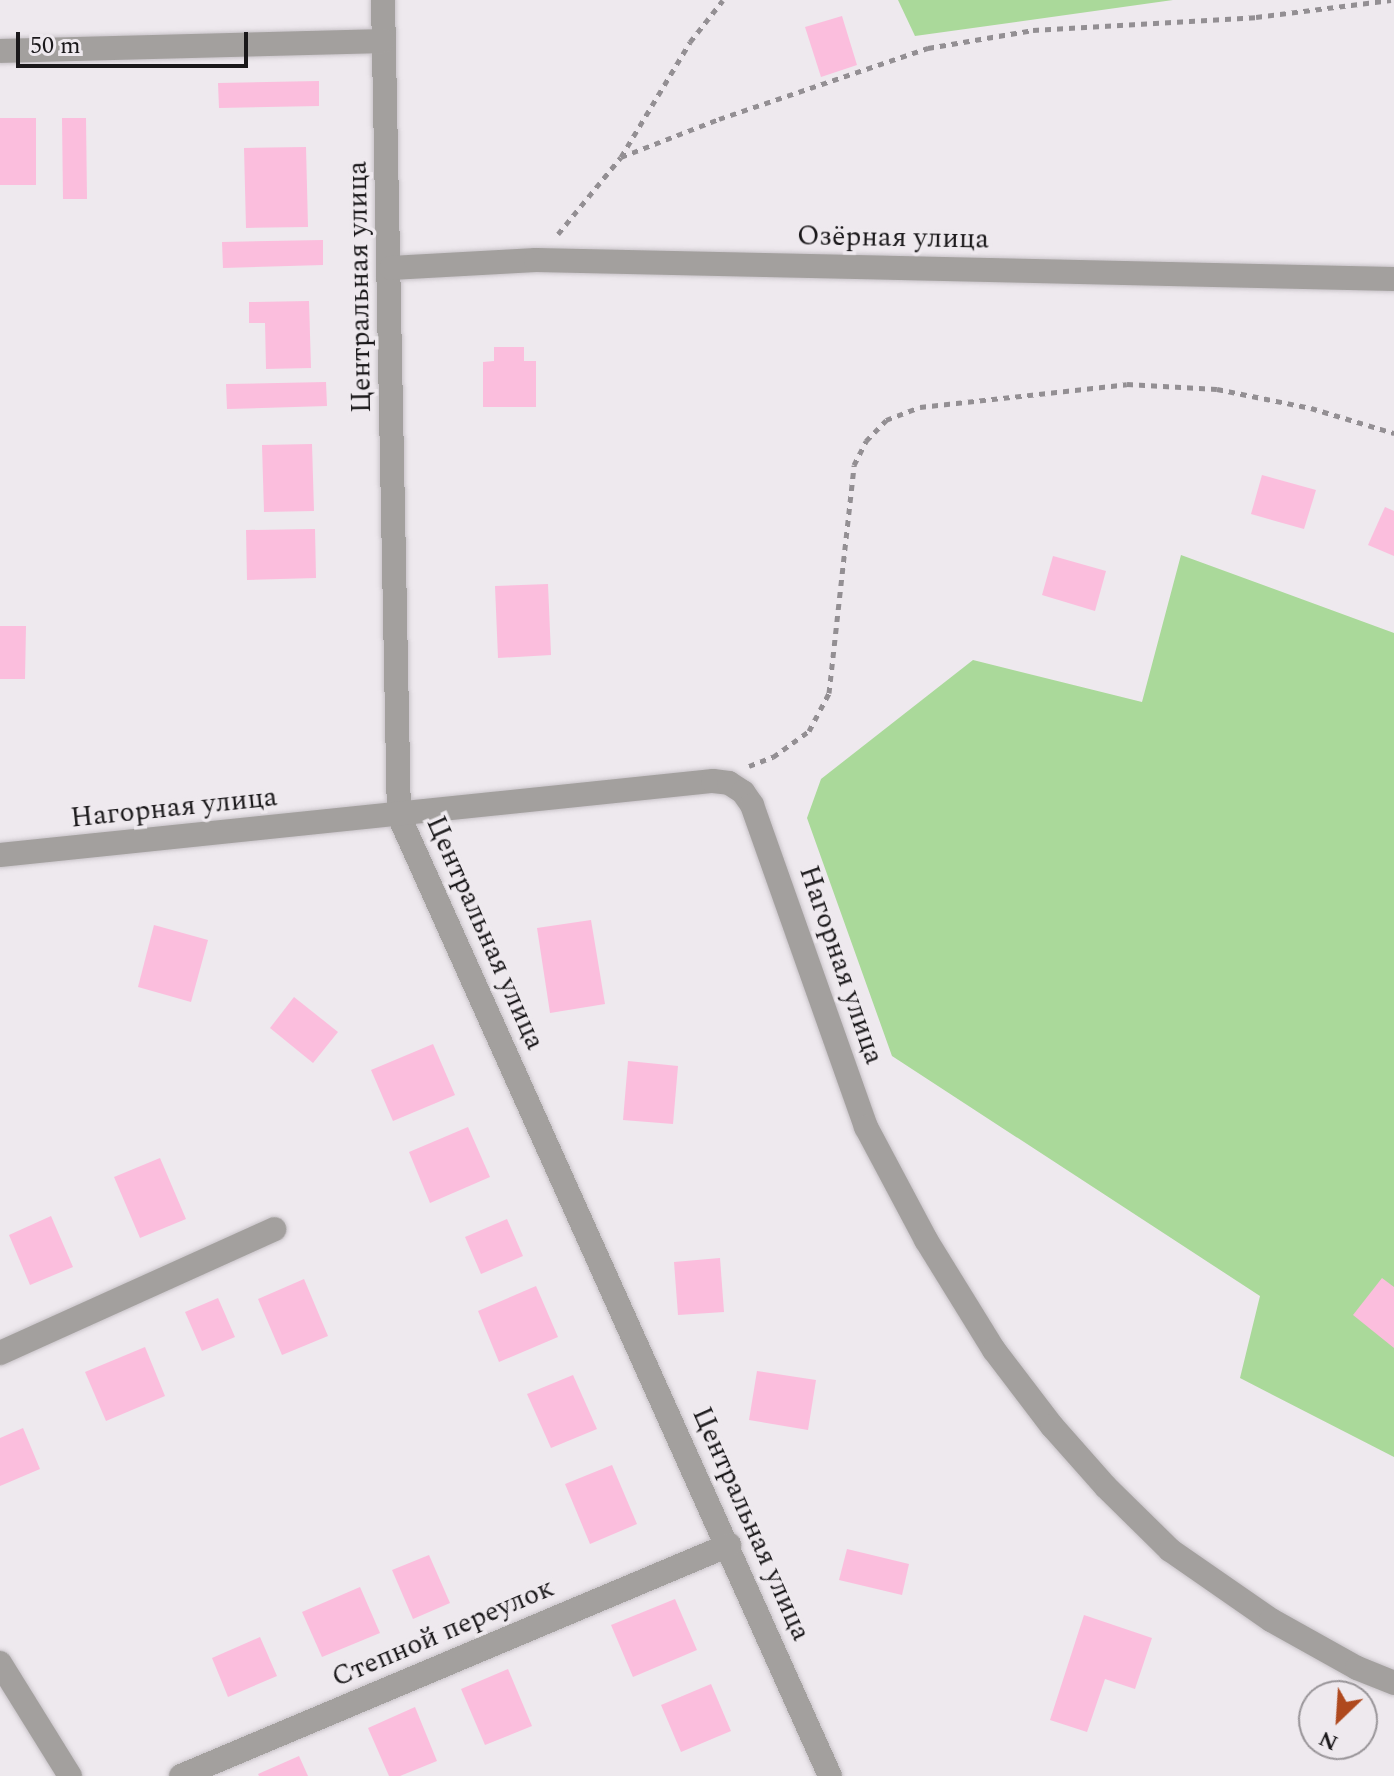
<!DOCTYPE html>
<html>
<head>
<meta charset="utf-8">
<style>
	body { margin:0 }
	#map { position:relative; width:1394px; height:1776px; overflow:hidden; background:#eee9ee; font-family:Spectral,serif }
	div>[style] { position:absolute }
	.green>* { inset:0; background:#aad99a }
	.building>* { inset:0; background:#fbbedd }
	.path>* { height:5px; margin-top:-2.5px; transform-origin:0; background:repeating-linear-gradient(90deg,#938f93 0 6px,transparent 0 12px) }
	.roads { filter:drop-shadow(0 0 2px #c8c3c8) drop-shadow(0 0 2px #c8c3c8) }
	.street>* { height:24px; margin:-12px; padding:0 12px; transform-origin:12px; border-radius:12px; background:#a3a09e }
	span { translate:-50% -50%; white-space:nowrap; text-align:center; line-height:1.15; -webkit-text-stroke:7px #eee9ee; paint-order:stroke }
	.street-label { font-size:28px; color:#1a181a }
	.north { position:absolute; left:1298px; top:1680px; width:80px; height:80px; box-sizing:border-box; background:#eee9ee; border:2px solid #999599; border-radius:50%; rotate:205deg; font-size:22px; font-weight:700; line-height:32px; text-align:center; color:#1a181a }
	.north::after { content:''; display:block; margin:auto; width:28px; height:36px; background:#af491e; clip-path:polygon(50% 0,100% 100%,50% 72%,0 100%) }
	.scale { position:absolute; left:16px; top:32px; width:232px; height:36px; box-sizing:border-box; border:4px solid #1a181a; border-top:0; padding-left:10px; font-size:24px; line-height:28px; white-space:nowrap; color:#1a181a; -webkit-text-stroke:6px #eee9ee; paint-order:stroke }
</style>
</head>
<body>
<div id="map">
	<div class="green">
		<div style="clip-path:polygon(898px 0,1173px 0,915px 36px)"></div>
		<div style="clip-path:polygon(1181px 555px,1394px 633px,1394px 1457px,1240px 1378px,1260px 1296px,892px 1056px,807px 818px,821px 779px,973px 660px,1142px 702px)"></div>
	</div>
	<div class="building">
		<div style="clip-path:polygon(842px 16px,857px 65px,821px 77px,805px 27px)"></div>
		<div style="clip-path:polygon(319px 81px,319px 106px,219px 108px,218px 83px)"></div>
		<div style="clip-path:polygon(0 118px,36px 118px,36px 185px,0 185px)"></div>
		<div style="clip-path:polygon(62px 118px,86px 118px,87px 199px,63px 199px)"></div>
		<div style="clip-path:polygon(306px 147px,308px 227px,246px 228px,244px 148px)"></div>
		<div style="clip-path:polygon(323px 240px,323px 265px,223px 268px,222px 242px)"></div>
		<div style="clip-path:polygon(309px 301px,311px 368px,266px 369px,265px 323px,249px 323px,249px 302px)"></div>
		<div style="clip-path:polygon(494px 347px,524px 347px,524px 361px,536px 361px,536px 407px,483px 407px,483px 362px,494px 361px)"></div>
		<div style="clip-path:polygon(326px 382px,327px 406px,227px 409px,226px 384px)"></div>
		<div style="clip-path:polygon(312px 444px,314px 511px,264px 512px,262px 445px)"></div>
		<div style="clip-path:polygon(1262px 475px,1316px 490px,1304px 529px,1251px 514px)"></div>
		<div style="clip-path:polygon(1385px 507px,1394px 511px,1394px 556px,1368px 545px)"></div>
		<div style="clip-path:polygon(315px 529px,316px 578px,247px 580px,246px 530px)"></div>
		<div style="clip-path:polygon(1053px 556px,1106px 571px,1095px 611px,1042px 595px)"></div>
		<div style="clip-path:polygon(548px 584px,551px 655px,498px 658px,495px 586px)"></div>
		<div style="clip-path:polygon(0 626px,26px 626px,25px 679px,0 679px)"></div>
		<div style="clip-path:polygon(591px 920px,605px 1004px,550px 1013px,537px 928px)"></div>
		<div style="clip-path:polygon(154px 925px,208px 940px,191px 1002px,138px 987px)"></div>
		<div style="clip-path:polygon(294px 997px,338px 1032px,313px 1063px,270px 1028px)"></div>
		<div style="clip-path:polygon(433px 1044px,455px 1095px,393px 1121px,371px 1070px)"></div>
		<div style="clip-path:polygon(628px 1061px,678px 1066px,673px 1124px,623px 1120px)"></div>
		<div style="clip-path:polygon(468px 1127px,490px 1177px,430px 1203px,409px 1152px)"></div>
		<div style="clip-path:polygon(160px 1158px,186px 1219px,140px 1238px,114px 1177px)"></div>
		<div style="clip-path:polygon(51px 1216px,73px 1267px,30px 1285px,9px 1235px)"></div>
		<div style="clip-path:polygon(507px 1219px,523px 1256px,481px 1274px,465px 1237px)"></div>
		<div style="clip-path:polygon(720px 1258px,724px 1312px,678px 1315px,674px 1262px)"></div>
		<div style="clip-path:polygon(1382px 1278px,1394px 1287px,1394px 1348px,1353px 1315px)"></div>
		<div style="clip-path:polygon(304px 1279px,328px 1336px,282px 1355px,258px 1299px)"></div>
		<div style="clip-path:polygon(536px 1286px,558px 1337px,499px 1362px,478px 1311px)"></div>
		<div style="clip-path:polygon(218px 1298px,235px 1337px,202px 1351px,185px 1312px)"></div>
		<div style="clip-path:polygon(145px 1347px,165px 1396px,106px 1421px,85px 1372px)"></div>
		<div style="clip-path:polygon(757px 1371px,816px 1380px,808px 1430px,749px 1420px)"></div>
		<div style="clip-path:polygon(573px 1375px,597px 1429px,551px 1448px,527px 1394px)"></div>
		<div style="clip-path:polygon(23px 1428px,40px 1469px,0 1486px,0 1438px)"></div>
		<div style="clip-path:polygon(612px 1465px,637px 1524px,590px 1544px,565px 1484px)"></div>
		<div style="clip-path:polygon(847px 1549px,909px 1564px,902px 1595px,839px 1580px)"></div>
		<div style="clip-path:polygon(429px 1555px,450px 1603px,413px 1619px,392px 1570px)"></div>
		<div style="clip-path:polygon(360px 1587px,380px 1633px,322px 1657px,302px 1612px)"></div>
		<div style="clip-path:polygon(675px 1599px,697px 1650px,633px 1677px,611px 1625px)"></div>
		<div style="clip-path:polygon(1084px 1615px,1152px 1638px,1135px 1689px,1105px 1679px,1087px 1732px,1050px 1720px)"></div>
		<div style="clip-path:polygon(260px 1637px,277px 1676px,228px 1697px,212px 1658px)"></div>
		<div style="clip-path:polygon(508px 1669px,532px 1726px,485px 1745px,461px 1689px)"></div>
		<div style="clip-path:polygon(711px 1684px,731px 1731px,681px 1752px,661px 1705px)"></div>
		<div style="clip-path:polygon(415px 1707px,437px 1761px,400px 1776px,389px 1776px,368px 1728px)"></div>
		<div style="clip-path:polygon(299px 1756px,308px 1776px,259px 1776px,258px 1774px)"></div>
	</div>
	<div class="path">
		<div style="left:621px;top:157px;width:105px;rotate:-21.2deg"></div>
		<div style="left:719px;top:119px;width:221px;rotate:-18.8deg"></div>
		<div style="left:928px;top:48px;width:107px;rotate:-9.7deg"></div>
		<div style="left:1033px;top:30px;width:223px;rotate:-3.3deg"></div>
		<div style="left:1256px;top:17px;width:136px;rotate:-7.2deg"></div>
		<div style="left:558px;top:234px;width:99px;rotate:-50.7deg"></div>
		<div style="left:621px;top:157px;width:134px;rotate:-59deg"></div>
		<div style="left:690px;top:42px;width:53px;rotate:-51.8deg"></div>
		<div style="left:749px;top:766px;width:26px;rotate:-21deg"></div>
		<div style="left:773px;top:757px;width:44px;rotate:-35.8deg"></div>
		<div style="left:809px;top:731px;width:43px;rotate:-62.2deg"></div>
		<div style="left:829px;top:693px;width:229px;rotate:-83.7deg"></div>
		<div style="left:854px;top:465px;width:27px;rotate:-63deg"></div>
		<div style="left:866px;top:441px;width:29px;rotate:-46deg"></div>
		<div style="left:886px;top:420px;width:36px;rotate:-21deg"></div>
		<div style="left:920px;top:407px;width:208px;rotate:-6.3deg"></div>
		<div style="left:1127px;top:384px;width:90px;rotate:3.2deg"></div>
		<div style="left:1217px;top:389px;width:96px;rotate:11.4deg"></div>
		<div style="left:1311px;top:408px;width:87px;rotate:16.8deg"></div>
	</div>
	<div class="roads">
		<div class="street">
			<div style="left:383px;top:0;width:816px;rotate:88.88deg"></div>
			<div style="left:399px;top:816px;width:1052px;rotate:65.82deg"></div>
			<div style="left:0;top:51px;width:383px;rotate:-1.5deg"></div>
			<div style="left:391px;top:268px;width:145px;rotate:-3.2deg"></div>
			<div style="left:536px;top:260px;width:858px;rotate:1.27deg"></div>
			<div style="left:0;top:855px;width:717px;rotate:-5.93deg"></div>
			<div style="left:713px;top:781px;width:16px;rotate:7deg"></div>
			<div style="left:729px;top:783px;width:17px;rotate:33deg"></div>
			<div style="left:743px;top:792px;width:16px;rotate:55deg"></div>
			<div style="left:752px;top:805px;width:342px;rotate:70.5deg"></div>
			<div style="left:866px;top:1127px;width:128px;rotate:62deg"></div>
			<div style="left:926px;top:1240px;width:129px;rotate:58.3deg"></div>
			<div style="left:994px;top:1350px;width:96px;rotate:52.7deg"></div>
			<div style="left:1052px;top:1426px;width:81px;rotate:48.5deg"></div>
			<div style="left:1106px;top:1487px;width:90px;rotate:44.5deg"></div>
			<div style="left:1170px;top:1550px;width:123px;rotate:34.7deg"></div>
			<div style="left:1271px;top:1620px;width:98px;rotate:29.2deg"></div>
			<div style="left:1357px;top:1668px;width:40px;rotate:22deg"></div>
			<div style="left:0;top:1353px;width:301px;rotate:-24.3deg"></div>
			<div style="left:0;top:1663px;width:133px;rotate:58.2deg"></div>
			<div style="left:181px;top:1776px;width:595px;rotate:-22.86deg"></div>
		</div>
	</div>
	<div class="street-label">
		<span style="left:893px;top:238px;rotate:1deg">Озёрная улица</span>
		<span style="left:360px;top:287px;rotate:-91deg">Центральная улица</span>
		<span style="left:174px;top:808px;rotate:-6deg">Нагорная улица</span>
		<span style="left:485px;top:933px;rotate:66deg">Центральная улица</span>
		<span style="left:841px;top:965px;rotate:71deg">Нагорная улица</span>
		<span style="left:751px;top:1524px;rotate:66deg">Центральная улица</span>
		<span style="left:443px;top:1633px;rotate:-23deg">Степной переулок</span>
	</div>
	<div class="north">N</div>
	<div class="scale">50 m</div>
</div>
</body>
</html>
